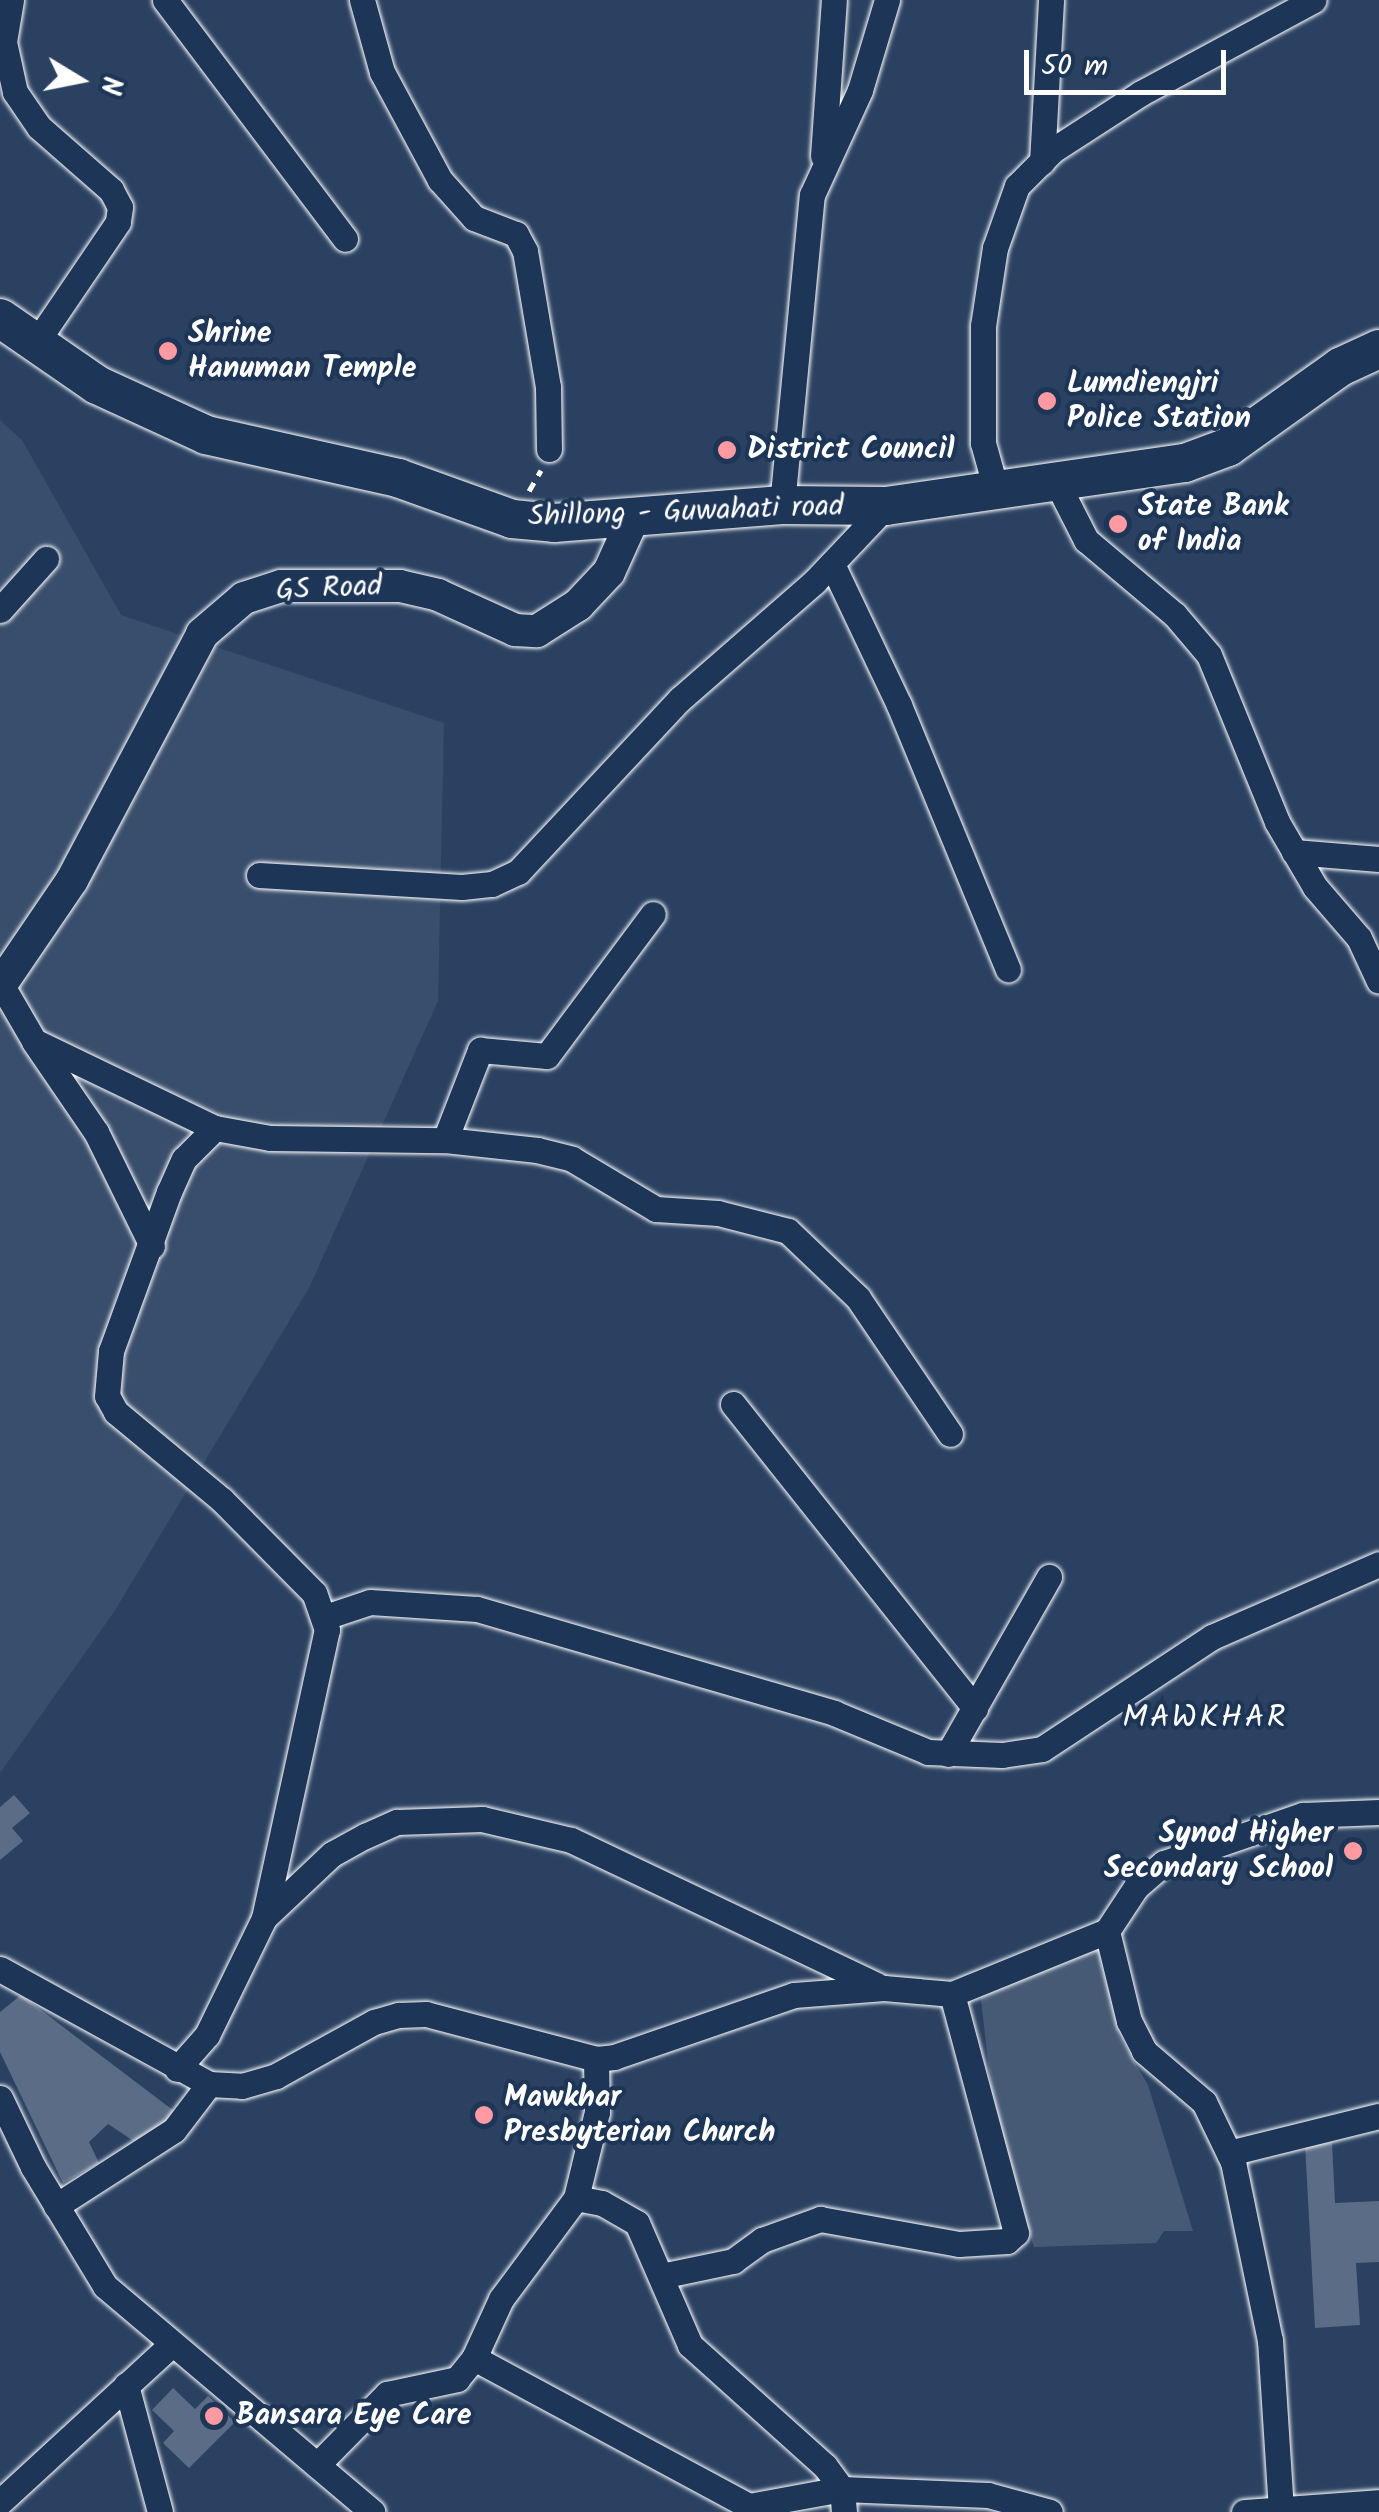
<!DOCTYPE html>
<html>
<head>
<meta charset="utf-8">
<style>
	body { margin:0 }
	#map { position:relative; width:1379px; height:2512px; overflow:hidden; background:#2a4161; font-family:Kalam,sans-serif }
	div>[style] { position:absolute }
	.built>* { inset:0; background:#394e6c }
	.green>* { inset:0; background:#465975 }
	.building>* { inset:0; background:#5b6c86 }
	.path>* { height:5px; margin-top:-2.5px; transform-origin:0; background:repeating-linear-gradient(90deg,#fff 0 10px,transparent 0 18px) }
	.roads { filter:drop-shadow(0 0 2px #fff) drop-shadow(0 0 2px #fff) }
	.minor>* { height:25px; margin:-12.5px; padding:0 12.5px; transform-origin:12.5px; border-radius:12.5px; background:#1d3557 }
	.major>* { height:32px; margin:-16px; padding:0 16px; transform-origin:16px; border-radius:16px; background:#1d3557 }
	.highway>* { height:38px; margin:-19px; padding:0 19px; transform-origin:19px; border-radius:19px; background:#1d3557 }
	.dots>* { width:28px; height:28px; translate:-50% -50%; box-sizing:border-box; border:5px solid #1d3557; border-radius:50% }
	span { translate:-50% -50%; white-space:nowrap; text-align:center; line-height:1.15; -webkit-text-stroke:8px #1d3557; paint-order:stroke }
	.poi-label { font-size:30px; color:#fff; font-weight:700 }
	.left { translate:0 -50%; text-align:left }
	.right { translate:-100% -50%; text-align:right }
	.street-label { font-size:30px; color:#fff }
	.neighbourhood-label { font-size:32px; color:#fff; letter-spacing:2.5px }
	.north { position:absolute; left:30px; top:30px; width:100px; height:100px; -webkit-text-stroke:8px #1d3557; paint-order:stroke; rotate:100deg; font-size:28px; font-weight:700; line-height:40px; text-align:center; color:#fff }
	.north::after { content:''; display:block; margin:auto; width:35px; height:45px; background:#fff; clip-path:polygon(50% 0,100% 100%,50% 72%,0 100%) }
	.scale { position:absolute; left:1024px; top:50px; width:202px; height:45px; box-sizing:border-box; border:5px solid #fff; border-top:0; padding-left:12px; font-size:30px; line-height:35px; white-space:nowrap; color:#fff; -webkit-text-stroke:8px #1d3557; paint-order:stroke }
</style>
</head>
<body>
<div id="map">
	<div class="built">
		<div style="clip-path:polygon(0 420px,22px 440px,121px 615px,444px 723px,438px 1001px,309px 1288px,114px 1612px,0 1773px)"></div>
	</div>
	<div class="green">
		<div style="clip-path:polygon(1104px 1942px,1119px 2036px,1148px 2085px,1193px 2231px,1164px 2231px,1156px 2243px,1034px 2247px,995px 2122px,980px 1991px)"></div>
	</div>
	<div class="building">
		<div style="clip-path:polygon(14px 1795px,30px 1813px,12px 1828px,23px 1841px,0 1860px,0 1807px)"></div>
		<div style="clip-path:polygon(21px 1995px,178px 2114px,138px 2144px,108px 2124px,89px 2142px,99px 2163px,63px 2183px,0 2052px,0 2012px)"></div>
		<div style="clip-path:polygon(1332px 2143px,1335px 2203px,1379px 2201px,1379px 2262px,1356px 2263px,1360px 2325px,1315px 2328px,1305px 2144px)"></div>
		<div style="clip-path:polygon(173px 2388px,195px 2409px,208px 2396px,235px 2422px,189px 2468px,163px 2443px,174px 2431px,152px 2410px)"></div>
	</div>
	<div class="path">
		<div style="left:529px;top:491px;width:24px;rotate:-60deg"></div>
	</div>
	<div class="roads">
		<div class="minor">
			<div style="left:11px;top:0;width:43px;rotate:99.5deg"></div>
			<div style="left:4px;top:42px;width:51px;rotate:77.6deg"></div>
			<div style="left:15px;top:92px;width:42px;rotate:55.6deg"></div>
			<div style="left:39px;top:127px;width:96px;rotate:41.2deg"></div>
			<div style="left:111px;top:190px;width:19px;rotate:62deg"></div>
			<div style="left:120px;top:207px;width:15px;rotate:98deg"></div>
			<div style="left:118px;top:222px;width:148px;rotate:124.2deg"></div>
			<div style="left:165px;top:0;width:299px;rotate:53deg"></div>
			<div style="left:362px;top:0;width:75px;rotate:74.5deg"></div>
			<div style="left:382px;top:72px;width:123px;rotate:61.8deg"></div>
			<div style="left:440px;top:180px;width:51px;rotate:48.2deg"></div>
			<div style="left:474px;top:218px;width:45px;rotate:20.9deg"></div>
			<div style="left:516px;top:234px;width:19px;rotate:62deg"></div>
			<div style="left:525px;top:251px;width:138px;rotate:80.4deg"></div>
			<div style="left:548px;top:387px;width:62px;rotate:89.1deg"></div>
			<div style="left:823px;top:156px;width:156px;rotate:-86deg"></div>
			<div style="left:1042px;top:162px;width:162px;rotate:-86.8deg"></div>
			<div style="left:1058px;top:485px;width:62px;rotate:63deg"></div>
			<div style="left:1086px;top:540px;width:116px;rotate:40.1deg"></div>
			<div style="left:1175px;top:615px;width:52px;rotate:49.6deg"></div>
			<div style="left:1209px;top:655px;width:180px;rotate:67.8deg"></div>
			<div style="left:1277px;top:822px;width:75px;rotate:59.7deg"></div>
			<div style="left:1315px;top:887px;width:67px;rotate:49.2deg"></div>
			<div style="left:1359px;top:938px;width:47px;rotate:65.1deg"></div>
			<div style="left:995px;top:486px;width:45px;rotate:-105.6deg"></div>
			<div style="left:983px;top:443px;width:117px;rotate:-90deg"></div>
			<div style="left:983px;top:326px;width:79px;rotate:-81.3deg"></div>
			<div style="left:995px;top:248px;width:66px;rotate:-70.5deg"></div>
			<div style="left:1017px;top:186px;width:51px;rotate:-45deg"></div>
			<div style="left:1053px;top:150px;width:105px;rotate:-32.9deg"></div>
			<div style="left:1141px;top:93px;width:196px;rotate:-28.3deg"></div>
			<div style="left:782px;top:505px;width:311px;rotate:-84.5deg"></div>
			<div style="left:812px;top:195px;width:115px;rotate:-65.4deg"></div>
			<div style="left:860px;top:90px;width:94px;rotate:-73.3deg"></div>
			<div style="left:832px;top:564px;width:156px;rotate:64.6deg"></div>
			<div style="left:899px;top:705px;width:286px;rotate:67.6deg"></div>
			<div style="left:0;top:610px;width:69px;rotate:-48deg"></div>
			<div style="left:1294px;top:852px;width:85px;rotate:4.7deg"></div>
			<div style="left:259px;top:875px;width:203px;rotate:3.4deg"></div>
			<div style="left:462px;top:887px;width:30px;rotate:-6deg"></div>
			<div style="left:492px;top:884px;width:29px;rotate:-25deg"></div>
			<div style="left:518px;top:872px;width:237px;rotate:-46.9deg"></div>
			<div style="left:680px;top:699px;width:178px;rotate:-41.1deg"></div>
			<div style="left:814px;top:582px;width:105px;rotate:-46.5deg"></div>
			<div style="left:1px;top:984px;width:66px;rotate:59.9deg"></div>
			<div style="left:34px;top:1041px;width:201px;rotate:25.7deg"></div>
			<div style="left:215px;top:1128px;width:56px;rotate:10.3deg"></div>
			<div style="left:270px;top:1138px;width:175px;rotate:0.7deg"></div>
			<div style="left:445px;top:1140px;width:93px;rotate:6.2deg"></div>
			<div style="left:537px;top:1150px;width:36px;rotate:14deg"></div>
			<div style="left:572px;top:1159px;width:98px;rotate:30.8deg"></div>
			<div style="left:656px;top:1209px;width:62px;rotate:3.7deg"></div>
			<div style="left:718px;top:1213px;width:72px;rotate:14.4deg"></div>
			<div style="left:788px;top:1231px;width:97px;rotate:43.7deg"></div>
			<div style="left:858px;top:1298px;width:164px;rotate:55.9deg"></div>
			<div style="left:35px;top:1043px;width:108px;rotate:55.6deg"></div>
			<div style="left:96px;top:1132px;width:127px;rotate:63.8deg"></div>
			<div style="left:445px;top:1140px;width:97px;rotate:-68.7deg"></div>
			<div style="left:480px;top:1050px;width:67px;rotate:5.1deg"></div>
			<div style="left:547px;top:1056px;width:177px;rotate:-53.3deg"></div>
			<div style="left:733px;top:1404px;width:389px;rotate:51.5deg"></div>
			<div style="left:325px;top:1617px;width:47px;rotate:-18.4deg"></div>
			<div style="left:370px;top:1602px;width:107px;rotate:3.7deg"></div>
			<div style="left:477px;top:1609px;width:372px;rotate:16.2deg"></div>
			<div style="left:834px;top:1713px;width:102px;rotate:22.5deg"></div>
			<div style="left:928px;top:1752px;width:74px;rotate:2.3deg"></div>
			<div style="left:1002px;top:1755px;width:40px;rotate:-8.5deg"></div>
			<div style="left:1042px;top:1749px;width:204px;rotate:-33.4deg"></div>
			<div style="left:1212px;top:1637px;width:182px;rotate:-23.6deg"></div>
			<div style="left:948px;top:1754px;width:204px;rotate:-60.3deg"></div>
			<div style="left:264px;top:1918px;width:93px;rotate:-43.3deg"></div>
			<div style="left:332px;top:1854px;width:38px;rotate:-29deg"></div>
			<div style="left:365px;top:1836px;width:35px;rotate:-24deg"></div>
			<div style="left:397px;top:1822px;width:85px;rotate:-2deg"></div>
			<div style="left:482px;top:1819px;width:91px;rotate:13.3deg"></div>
			<div style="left:571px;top:1840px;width:338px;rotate:25.4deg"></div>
			<div style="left:1107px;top:1931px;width:93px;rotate:76.3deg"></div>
			<div style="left:1129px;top:2021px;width:34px;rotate:63deg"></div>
			<div style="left:1144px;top:2051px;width:79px;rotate:40.4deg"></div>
			<div style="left:1204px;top:2102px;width:67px;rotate:64.2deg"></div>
			<div style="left:1233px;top:2162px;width:182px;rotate:78.3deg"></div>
			<div style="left:1270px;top:2340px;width:172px;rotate:86.3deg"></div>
			<div style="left:0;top:1969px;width:239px;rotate:28.8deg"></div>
			<div style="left:209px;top:2084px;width:33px;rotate:3deg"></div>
			<div style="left:242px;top:2086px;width:35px;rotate:-16deg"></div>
			<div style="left:276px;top:2076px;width:112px;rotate:-28.9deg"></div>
			<div style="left:374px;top:2022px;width:26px;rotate:-16deg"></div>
			<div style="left:399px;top:2015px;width:27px;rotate:-2deg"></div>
			<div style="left:426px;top:2014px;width:176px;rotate:14.8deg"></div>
			<div style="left:596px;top:2059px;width:18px;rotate:-6deg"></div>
			<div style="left:614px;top:2057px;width:190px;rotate:-19deg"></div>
			<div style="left:794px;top:1995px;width:90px;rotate:-4.4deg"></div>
			<div style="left:884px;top:1988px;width:68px;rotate:5deg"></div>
			<div style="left:952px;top:1994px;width:167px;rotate:-22.1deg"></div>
			<div style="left:1107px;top:1931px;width:53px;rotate:-56.6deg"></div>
			<div style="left:1136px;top:1887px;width:37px;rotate:-41deg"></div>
			<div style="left:1164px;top:1863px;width:147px;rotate:-19.1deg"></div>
			<div style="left:1303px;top:1815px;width:76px;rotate:-2.3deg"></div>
			<div style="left:177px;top:2069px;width:45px;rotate:-48.6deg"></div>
			<div style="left:207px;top:2035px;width:130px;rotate:-64deg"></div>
			<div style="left:264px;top:1918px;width:295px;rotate:-77.7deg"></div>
			<div style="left:327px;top:1630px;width:39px;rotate:-109deg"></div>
			<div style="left:314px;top:1593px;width:131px;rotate:-134.7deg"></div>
			<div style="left:222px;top:1500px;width:138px;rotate:-140.3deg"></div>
			<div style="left:116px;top:1412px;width:18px;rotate:-119deg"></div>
			<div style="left:107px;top:1396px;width:45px;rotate:-84.9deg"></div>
			<div style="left:111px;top:1351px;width:169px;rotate:-70deg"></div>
			<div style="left:169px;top:1192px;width:36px;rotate:-66deg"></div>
			<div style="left:184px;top:1159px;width:44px;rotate:-45deg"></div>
			<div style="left:0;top:2098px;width:76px;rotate:64.4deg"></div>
			<div style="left:33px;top:2167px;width:139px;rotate:58.8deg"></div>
			<div style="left:105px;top:2286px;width:350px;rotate:40.2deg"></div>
			<div style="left:1229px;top:2153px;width:154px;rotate:-13.9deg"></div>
			<div style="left:576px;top:2198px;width:26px;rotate:11deg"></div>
			<div style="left:602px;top:2203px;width:40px;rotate:29.7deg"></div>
			<div style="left:637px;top:2223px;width:133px;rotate:66.5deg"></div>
			<div style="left:690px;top:2345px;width:181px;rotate:41.9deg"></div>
			<div style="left:825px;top:2466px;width:29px;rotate:54deg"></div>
			<div style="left:842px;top:2489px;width:23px;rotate:85deg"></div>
			<div style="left:56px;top:2206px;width:140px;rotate:-32.8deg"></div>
			<div style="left:174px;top:2130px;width:58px;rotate:-52.7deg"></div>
			<div style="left:661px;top:2276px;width:74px;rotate:-11.8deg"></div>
			<div style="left:733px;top:2261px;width:36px;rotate:-36deg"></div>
			<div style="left:762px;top:2240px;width:62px;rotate:-19.9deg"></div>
			<div style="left:820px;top:2219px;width:141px;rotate:10.2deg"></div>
			<div style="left:959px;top:2244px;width:48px;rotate:-3.6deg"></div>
			<div style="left:1007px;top:2241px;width:12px;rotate:-42deg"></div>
			<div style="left:1016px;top:2233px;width:247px;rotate:-105deg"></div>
			<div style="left:474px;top:2358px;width:312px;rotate:28.3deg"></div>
			<div style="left:749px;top:2506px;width:95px;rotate:-10.4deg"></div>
			<div style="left:842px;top:2489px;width:146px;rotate:2.4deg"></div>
			<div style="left:988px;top:2495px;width:64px;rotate:15.3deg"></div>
			<div style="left:126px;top:2385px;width:131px;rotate:75deg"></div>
			<div style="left:317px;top:2465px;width:100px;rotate:-45.4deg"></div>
			<div style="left:387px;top:2394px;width:72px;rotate:-12.1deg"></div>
			<div style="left:457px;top:2379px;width:27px;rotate:-51deg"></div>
			<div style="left:474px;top:2358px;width:65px;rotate:-65.4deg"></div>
			<div style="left:501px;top:2299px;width:126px;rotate:-53.4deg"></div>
			<div style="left:576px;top:2198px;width:89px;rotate:-76.3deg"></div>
			<div style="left:597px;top:2112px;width:53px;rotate:-91.1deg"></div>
			<div style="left:0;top:2502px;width:232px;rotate:-42.6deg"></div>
			<div style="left:1244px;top:2512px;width:135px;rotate:-4.2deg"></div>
		</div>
		<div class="major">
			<div style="left:0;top:986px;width:128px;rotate:-55.8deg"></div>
			<div style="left:72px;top:880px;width:278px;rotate:-62.1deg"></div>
			<div style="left:202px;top:634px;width:55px;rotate:-40.6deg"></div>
			<div style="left:244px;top:598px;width:39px;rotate:-18deg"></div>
			<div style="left:281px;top:586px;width:119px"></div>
			<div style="left:400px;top:586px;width:39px;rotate:13deg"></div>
			<div style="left:438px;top:595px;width:85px;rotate:24.4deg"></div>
			<div style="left:515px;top:630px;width:22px;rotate:3deg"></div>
			<div style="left:537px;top:631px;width:49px;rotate:-32.4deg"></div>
			<div style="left:578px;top:605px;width:45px;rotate:-46.8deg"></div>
			<div style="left:609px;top:572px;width:56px;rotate:-65.7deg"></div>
		</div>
		<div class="highway">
			<div style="left:0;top:318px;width:118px;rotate:34.6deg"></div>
			<div style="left:97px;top:385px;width:120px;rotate:24.6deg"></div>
			<div style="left:206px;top:435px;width:197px;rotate:12.6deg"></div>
			<div style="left:398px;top:478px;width:121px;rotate:19.8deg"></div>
			<div style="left:512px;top:519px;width:42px;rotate:5.4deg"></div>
			<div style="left:554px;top:523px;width:229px;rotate:-4.5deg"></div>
			<div style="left:782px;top:505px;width:104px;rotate:0.6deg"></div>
			<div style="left:886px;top:506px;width:302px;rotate:-8.2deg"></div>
			<div style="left:1185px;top:463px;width:46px;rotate:-20.4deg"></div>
			<div style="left:1228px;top:447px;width:138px;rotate:-35.5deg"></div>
			<div style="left:1340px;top:367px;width:43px;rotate:-24.8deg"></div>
		</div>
	</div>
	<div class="dots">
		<div style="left:168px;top:351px;background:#ff9aa2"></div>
		<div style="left:1047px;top:401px;background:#ff9aa2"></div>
		<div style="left:727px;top:450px;background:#ff9aa2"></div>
		<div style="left:1118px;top:524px;background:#ff9aa2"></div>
		<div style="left:1353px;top:1851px;background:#ff9aa2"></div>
		<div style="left:484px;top:2115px;background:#ff9aa2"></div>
		<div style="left:214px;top:2416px;background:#ff9aa2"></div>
	</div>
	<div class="poi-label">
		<span class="left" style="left:188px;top:351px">Shrine<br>Hanuman Temple</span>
		<span class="left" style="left:1067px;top:401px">Lumdiengjri<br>Police Station</span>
		<span class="left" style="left:747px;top:450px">District Council</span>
		<span class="left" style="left:1138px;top:524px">State Bank<br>of India</span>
		<span class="right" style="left:1333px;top:1851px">Synod Higher<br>Secondary School</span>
		<span class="left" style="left:504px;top:2115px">Mawkhar<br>Presbyterian Church</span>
		<span class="left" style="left:236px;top:2416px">Bansara Eye Care</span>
	</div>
	<div class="street-label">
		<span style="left:686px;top:512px;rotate:-2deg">Shillong - Guwahati road</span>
		<span style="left:329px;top:589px;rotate:-3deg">GS Road</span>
	</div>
	<div class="neighbourhood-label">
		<span style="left:1205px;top:1719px">MAWKHAR</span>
	</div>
	<div class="north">N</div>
	<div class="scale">50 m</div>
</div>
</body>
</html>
